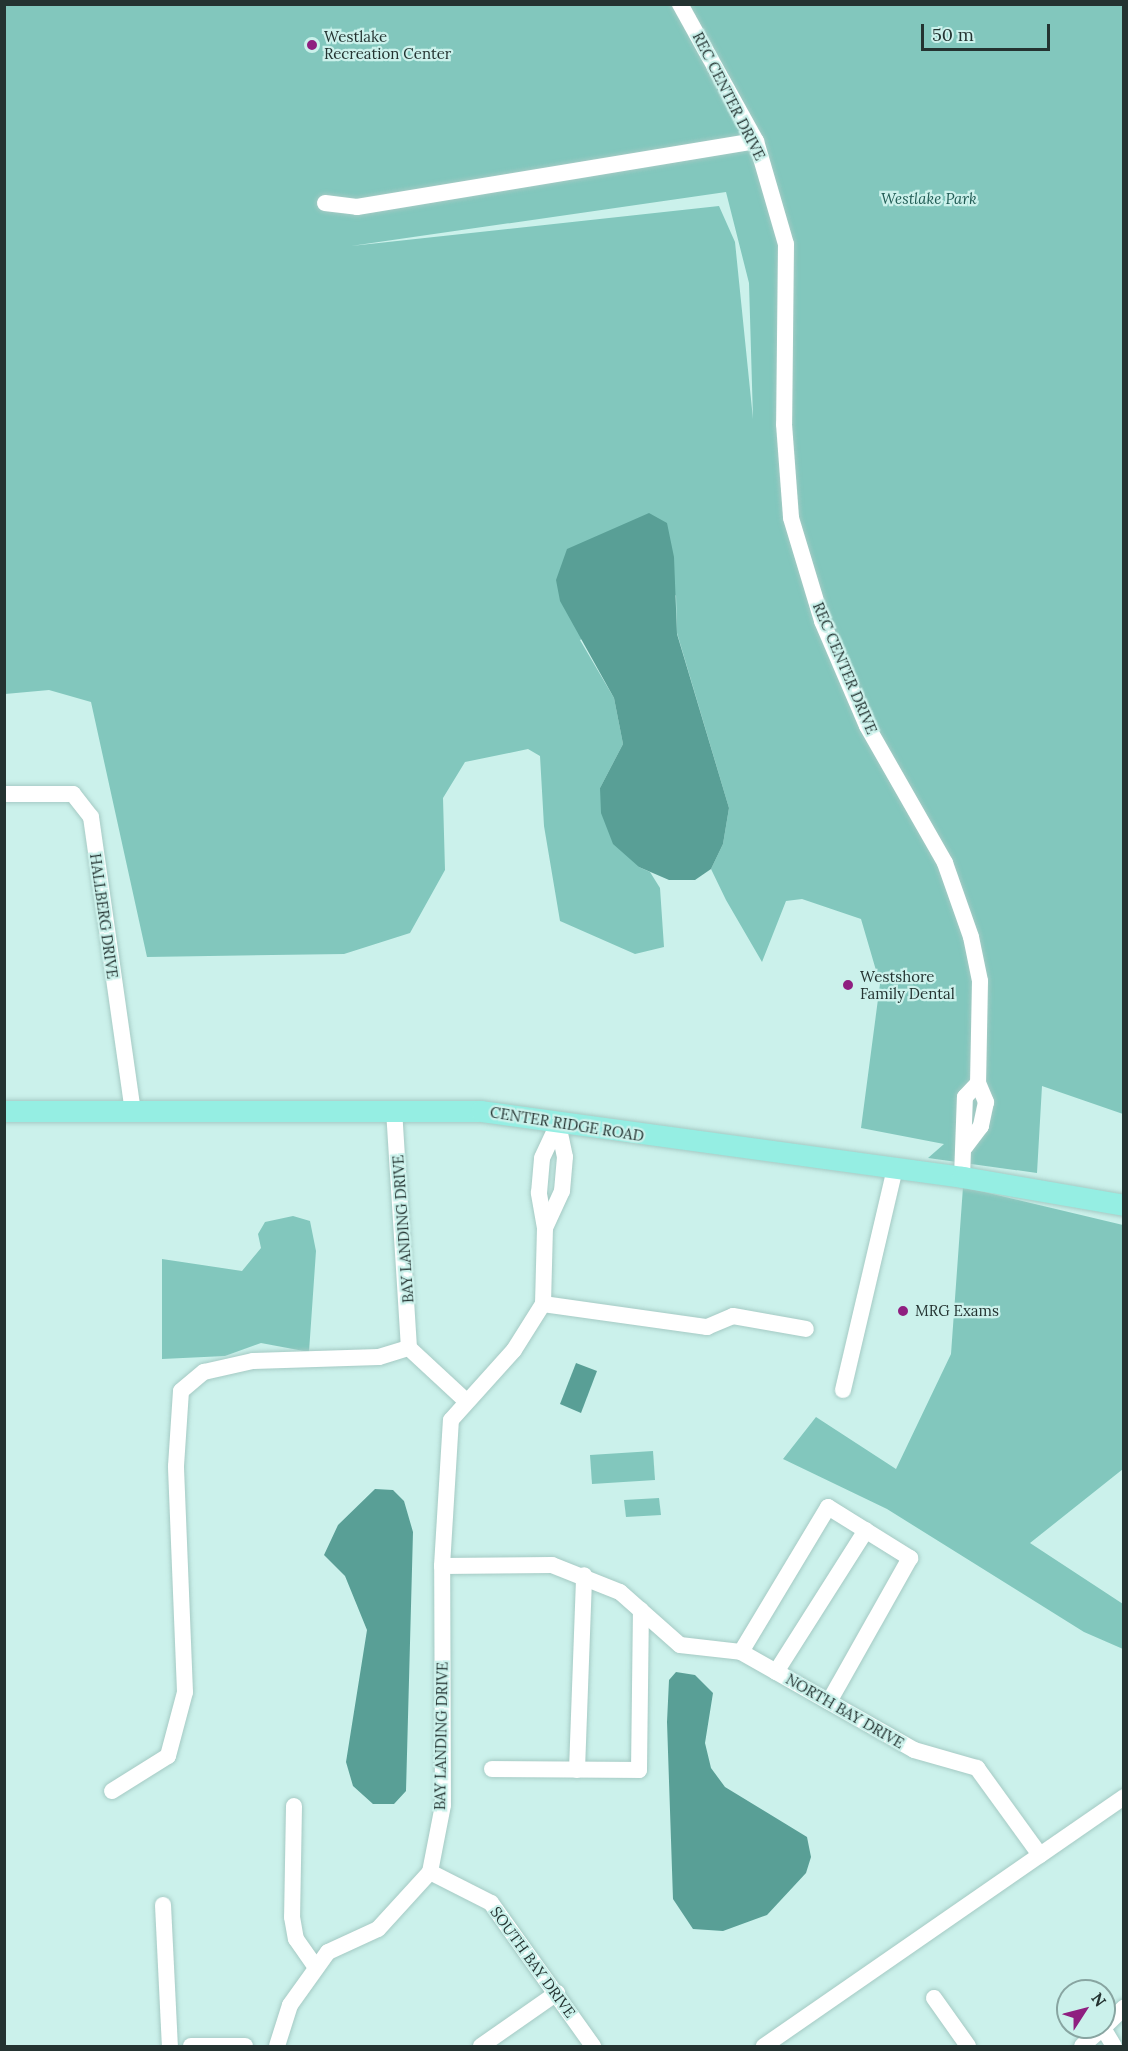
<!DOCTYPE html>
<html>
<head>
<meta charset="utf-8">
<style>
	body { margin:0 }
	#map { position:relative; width:1128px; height:2051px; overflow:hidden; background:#cbf1eb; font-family:Lora,serif }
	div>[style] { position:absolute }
	.green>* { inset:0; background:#82c7bd }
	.water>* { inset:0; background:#599f96 }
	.roads { filter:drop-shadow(0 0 2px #a5cac4) drop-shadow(0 0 2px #a5cac4) }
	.minor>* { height:16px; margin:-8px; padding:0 8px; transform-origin:8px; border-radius:8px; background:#fff }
	.major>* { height:21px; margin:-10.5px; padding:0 10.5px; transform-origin:10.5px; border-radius:10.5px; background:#95eee3 }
	.dots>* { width:16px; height:16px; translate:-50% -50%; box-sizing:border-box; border:3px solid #cbf1eb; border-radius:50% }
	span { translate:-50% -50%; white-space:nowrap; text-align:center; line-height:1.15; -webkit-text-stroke:4.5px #cbf1eb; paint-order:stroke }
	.poi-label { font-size:15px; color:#243331 }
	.left { translate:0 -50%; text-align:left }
	.street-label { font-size:15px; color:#243331 }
	.park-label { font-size:15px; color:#205b54; font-style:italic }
	.frame { position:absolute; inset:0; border:6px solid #243331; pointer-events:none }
	.north { position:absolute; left:1056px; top:1979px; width:60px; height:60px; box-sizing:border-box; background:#cbf1eb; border:2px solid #88a5a1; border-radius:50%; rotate:54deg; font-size:16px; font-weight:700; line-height:24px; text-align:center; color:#243331 }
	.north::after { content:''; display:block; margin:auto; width:21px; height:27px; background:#8f1f80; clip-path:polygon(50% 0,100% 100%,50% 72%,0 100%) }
	.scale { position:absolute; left:921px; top:24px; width:129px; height:27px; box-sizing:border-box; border:3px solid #243331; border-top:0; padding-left:8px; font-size:18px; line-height:21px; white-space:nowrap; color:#243331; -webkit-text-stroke:4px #cbf1eb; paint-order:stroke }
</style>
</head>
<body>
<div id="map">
	<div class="green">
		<div style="clip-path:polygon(evenodd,4px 5px,1123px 5px,1123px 1114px,1042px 1086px,1037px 1173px,928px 1158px,944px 1144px,861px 1128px,880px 984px,861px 919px,802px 899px,786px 901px,762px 962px,726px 900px,711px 869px,723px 844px,729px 808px,677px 633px,676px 595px,580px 640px,614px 698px,623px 744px,600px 788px,639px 867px,650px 872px,660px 888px,664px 947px,635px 954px,560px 921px,544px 826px,540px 756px,528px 749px,465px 762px,443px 798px,445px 870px,410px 933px,344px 954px,147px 957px,91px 702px,49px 690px,5px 694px,4px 5px,726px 192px,749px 283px,753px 419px,735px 242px,719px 206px,351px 246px,726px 192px)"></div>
		<div style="clip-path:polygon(963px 1187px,1123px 1225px,1123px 1469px,1030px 1543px,1123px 1604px,1123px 1649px,1084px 1632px,887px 1509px,783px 1459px,816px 1417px,896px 1469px,951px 1354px)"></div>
		<div style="clip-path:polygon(293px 1216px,310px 1221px,316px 1251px,309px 1352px,261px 1343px,225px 1356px,162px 1359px,162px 1259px,242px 1271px,261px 1248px,258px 1234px,265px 1222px)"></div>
		<div style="clip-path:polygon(653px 1451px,655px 1480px,592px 1484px,590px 1455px)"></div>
		<div style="clip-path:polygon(659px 1498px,661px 1515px,626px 1517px,624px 1500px)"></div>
	</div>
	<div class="water">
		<div style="clip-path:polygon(649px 513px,667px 523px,674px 557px,677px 634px,729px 808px,723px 844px,711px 869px,695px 880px,669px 880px,639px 867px,613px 844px,601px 813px,600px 788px,623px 744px,614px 698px,560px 601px,556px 580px,567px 549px)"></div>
		<div style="clip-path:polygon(576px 1363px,597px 1371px,581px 1413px,560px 1404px)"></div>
		<div style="clip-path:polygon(375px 1489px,393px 1490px,404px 1501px,413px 1532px,406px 1791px,394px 1804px,373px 1804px,353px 1786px,346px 1762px,367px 1630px,345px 1576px,324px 1555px,338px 1525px)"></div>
		<div style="clip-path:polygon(676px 1672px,695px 1675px,713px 1693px,705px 1743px,711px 1768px,725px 1787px,807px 1837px,811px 1857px,806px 1873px,767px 1915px,723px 1931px,693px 1929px,673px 1899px,667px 1722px,669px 1680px)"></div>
	</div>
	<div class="roads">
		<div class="minor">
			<div style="left:680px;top:4px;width:157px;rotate:61deg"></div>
			<div style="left:756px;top:141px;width:107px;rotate:73.8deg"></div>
			<div style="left:786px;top:244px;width:180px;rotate:90.6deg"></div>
			<div style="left:784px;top:424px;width:94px;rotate:85.7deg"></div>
			<div style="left:791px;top:518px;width:108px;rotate:73.2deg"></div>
			<div style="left:822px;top:621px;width:114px;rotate:66.8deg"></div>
			<div style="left:867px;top:726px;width:158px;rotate:60.3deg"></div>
			<div style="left:945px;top:863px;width:78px;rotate:70.6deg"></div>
			<div style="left:971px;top:937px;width:45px;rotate:78.4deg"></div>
			<div style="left:980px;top:981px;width:102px;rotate:91.1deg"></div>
			<div style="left:978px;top:1083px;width:21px;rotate:67deg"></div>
			<div style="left:986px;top:1102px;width:25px;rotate:102deg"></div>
			<div style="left:981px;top:1126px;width:26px;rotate:127deg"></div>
			<div style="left:325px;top:203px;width:32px;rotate:7deg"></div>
			<div style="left:357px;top:207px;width:404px;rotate:-9.4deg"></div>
			<div style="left:4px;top:794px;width:69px"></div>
			<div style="left:73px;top:794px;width:29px;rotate:52deg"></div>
			<div style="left:91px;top:817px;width:297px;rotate:81.9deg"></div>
			<div style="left:962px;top:1177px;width:80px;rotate:-87.9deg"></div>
			<div style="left:965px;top:1097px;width:19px;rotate:-47deg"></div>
			<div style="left:545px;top:1228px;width:41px;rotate:-65.3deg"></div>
			<div style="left:562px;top:1191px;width:34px;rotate:-85deg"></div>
			<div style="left:565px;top:1157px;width:35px;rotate:-102deg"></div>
			<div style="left:543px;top:1304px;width:166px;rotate:8deg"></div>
			<div style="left:707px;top:1327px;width:28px;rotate:-23deg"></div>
			<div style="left:733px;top:1316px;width:74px;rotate:10.1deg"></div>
			<div style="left:409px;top:1348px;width:76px;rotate:42.9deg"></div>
			<div style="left:843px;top:1390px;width:228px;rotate:-76.8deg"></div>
			<div style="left:442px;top:1566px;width:110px;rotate:-0.5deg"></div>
			<div style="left:552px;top:1565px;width:73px;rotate:21.7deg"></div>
			<div style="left:620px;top:1592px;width:80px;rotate:41.5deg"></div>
			<div style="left:680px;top:1645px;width:61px;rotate:6.5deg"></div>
			<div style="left:741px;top:1652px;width:199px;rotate:29.5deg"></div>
			<div style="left:914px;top:1750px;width:66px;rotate:15.9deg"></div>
			<div style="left:977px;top:1768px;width:107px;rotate:54.1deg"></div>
			<div style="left:1040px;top:1855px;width:336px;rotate:145.3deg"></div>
			<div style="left:741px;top:1652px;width:169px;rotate:-59deg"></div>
			<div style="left:828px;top:1507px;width:97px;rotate:31.9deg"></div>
			<div style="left:910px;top:1558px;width:165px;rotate:119.4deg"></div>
			<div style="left:776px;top:1672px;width:168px;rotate:-57.6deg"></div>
			<div style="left:492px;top:1769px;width:147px;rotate:0.4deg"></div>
			<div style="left:639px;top:1770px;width:160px;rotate:-89.3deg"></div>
			<div style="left:577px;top:1770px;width:195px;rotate:-87.9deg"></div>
			<div style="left:112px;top:1791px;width:66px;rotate:-32deg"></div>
			<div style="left:168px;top:1756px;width:66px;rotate:-75.1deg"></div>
			<div style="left:185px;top:1692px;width:226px;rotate:-92.3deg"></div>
			<div style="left:176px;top:1466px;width:75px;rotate:-86.2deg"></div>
			<div style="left:181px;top:1391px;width:30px;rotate:-40deg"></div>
			<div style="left:204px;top:1372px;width:50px;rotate:-12.7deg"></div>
			<div style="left:253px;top:1361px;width:126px;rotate:-1.8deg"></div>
			<div style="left:379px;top:1357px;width:31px;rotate:-17deg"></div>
			<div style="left:409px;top:1348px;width:239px;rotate:-93.6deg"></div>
			<div style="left:294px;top:1806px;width:111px;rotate:91deg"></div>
			<div style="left:292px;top:1917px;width:22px;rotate:80deg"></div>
			<div style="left:296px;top:1939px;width:35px;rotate:55deg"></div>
			<div style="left:1040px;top:1855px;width:102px;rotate:-34.6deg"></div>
			<div style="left:430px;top:1872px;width:68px;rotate:26.9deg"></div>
			<div style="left:491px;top:1903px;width:176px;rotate:54.5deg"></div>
			<div style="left:163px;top:1905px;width:141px;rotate:87.2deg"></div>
			<div style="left:934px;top:1998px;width:59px;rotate:54.7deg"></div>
			<div style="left:1104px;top:2027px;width:28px;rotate:-44deg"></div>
			<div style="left:1103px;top:2028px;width:21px;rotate:59deg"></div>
			<div style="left:191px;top:2046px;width:54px"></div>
			<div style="left:277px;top:2046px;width:43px;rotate:-72.4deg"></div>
			<div style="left:290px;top:2005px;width:65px;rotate:-54.4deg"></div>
			<div style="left:328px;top:1952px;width:55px;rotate:-24.7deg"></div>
			<div style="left:378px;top:1929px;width:77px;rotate:-47.6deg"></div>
			<div style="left:430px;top:1872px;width:68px;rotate:-79deg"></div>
			<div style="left:443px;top:1805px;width:239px;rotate:-90.2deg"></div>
			<div style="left:442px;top:1566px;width:146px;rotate:-86.5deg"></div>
			<div style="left:451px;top:1420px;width:94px;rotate:-48deg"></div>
			<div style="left:514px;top:1350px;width:54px;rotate:-57.8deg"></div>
			<div style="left:543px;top:1304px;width:76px;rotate:-88.5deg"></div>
			<div style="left:545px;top:1228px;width:36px;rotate:-100deg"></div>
			<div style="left:539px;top:1193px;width:35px;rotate:-85deg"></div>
			<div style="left:542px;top:1158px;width:38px;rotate:-65deg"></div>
			<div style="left:481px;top:2046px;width:93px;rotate:-34.9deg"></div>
			<div style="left:1082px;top:2046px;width:29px;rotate:-41deg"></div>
		</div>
		<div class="major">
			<div style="left:4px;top:1111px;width:477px"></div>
			<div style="left:481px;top:1111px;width:486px;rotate:7.8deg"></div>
			<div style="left:962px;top:1177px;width:164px;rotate:9.8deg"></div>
		</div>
	</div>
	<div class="dots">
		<div style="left:312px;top:45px;background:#8f1f80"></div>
		<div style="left:848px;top:985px;background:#8f1f80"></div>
		<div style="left:903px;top:1311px;background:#8f1f80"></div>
	</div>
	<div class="poi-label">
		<span class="left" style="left:324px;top:45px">Westlake<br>Recreation Center</span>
		<span class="left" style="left:860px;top:985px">Westshore<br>Family Dental</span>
		<span class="left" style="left:915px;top:1311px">MRG Exams</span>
	</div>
	<div class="street-label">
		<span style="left:729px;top:96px;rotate:63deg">REC CENTER DRIVE</span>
		<span style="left:845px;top:668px;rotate:67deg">REC CENTER DRIVE</span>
		<span style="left:104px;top:916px;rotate:82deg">HALLBERG DRIVE</span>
		<span style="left:567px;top:1124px;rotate:9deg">CENTER RIDGE ROAD</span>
		<span style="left:403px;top:1229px;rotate:-94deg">BAY LANDING DRIVE</span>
		<span style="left:845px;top:1711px;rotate:30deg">NORTH BAY DRIVE</span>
		<span style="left:441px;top:1736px;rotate:-89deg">BAY LANDING DRIVE</span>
		<span style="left:533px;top:1962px;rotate:54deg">SOUTH BAY DRIVE</span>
	</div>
	<div class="park-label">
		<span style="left:929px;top:199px">Westlake Park</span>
	</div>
	<div class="frame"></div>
	<div class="north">N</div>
	<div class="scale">50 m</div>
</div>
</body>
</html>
